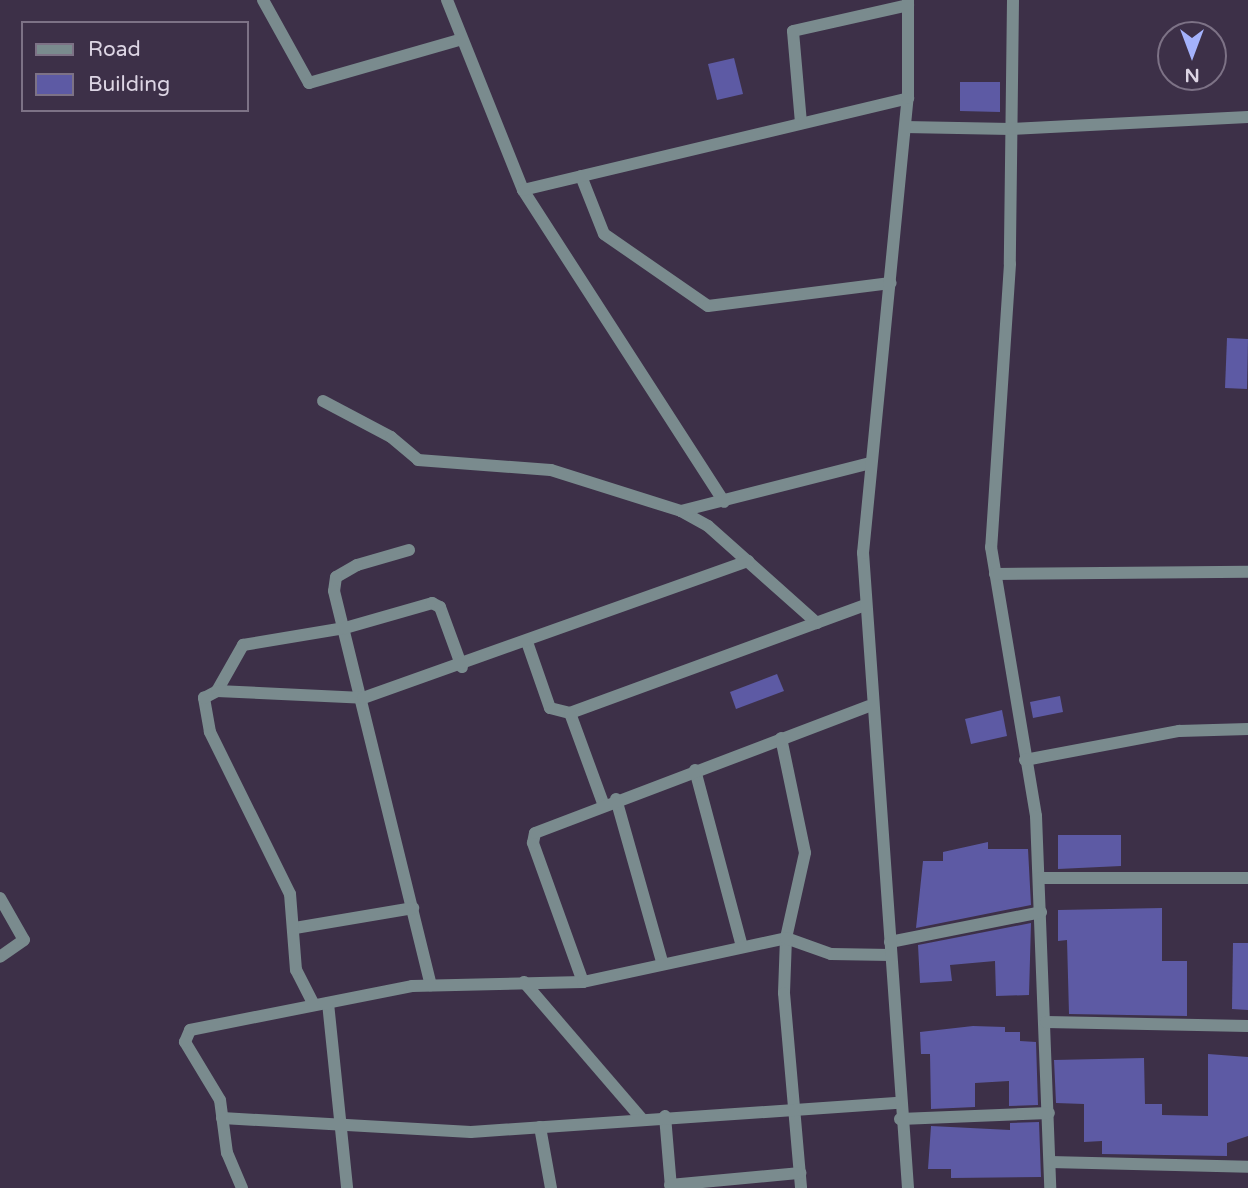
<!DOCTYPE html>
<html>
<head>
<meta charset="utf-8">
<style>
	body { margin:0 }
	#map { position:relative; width:1248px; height:1188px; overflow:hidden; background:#3d3048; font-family:"Varela Round",sans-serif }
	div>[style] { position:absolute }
	.building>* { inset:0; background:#5d5aa4 }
	.minor>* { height:12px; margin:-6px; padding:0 6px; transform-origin:6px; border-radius:6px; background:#7a8b8e }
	span { translate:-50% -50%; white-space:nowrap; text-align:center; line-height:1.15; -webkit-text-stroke:5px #3d3048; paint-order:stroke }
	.legend { position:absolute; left:21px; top:21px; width:228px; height:91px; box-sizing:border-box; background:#3d3048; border:2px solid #7d7286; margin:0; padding:9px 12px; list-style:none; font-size:21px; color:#ddd5e4 }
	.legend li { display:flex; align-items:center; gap:14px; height:35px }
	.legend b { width:35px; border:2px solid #7d7286 }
	.north { position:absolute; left:1157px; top:21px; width:70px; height:70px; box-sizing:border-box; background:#3d3048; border:2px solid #7d7286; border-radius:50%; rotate:180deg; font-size:19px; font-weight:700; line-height:28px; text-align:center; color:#ddd5e4 }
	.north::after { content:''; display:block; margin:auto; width:24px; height:32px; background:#a4b2fc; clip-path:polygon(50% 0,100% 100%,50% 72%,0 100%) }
</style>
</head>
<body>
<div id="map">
	<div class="building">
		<div style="clip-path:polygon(734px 58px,743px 94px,717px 100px,708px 64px)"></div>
		<div style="clip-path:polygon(960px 82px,1000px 82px,1000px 112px,960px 111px)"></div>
		<div style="clip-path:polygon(1227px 338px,1248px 339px,1247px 389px,1225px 388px)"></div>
		<div style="clip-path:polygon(777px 674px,784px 691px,736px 709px,730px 692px)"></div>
		<div style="clip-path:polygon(1060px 696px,1063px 712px,1033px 718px,1030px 702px)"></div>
		<div style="clip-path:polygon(1002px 710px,1007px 736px,971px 744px,965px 719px)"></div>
		<div style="clip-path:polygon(1058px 835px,1121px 835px,1121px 866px,1058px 869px)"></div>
		<div style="clip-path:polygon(988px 842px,988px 849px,1028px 849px,1031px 905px,916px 928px,923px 861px,943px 861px,943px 852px)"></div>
		<div style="clip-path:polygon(1162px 908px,1162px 961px,1187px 961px,1187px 1016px,1069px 1014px,1067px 940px,1058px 941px,1058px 910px)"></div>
		<div style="clip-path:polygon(1031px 923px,1029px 995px,996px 996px,995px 961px,950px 965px,952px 981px,920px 983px,918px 945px)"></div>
		<div style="clip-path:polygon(1233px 943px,1248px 943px,1248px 1010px,1232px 1009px)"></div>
		<div style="clip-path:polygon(973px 1026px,1005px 1027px,1005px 1032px,1020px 1032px,1020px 1041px,1036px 1042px,1038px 1105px,1009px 1106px,1009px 1081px,975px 1083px,975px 1107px,931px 1109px,930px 1054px,921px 1054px,920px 1032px)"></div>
		<div style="clip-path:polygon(1208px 1054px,1248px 1057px,1248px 1136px,1227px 1143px,1227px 1156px,1102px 1154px,1102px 1141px,1084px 1142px,1084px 1104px,1056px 1103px,1054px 1060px,1144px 1058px,1145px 1104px,1162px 1104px,1162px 1115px,1208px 1116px)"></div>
		<div style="clip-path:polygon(1039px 1122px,1041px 1177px,951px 1178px,951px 1169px,928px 1169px,931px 1126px,1010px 1130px,1010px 1123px)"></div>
	</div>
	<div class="minor">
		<div style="left:263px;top:0;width:95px;rotate:61deg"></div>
		<div style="left:309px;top:83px;width:156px;rotate:-16deg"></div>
		<div style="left:447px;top:0;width:205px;rotate:68.2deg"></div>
		<div style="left:523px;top:190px;width:371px;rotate:57.2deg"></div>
		<div style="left:1013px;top:0;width:264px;rotate:90.7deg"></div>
		<div style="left:1010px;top:264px;width:284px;rotate:93.8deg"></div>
		<div style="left:991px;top:547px;width:273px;rotate:80.5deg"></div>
		<div style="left:1036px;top:816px;width:372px;rotate:87.8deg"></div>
		<div style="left:801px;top:123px;width:92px;rotate:-95deg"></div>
		<div style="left:793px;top:31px;width:118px;rotate:-12.7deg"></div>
		<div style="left:905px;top:127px;width:106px;rotate:1.1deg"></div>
		<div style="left:1011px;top:129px;width:237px;rotate:-2.9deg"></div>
		<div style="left:581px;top:176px;width:62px;rotate:68.4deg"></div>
		<div style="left:604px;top:234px;width:126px;rotate:34.7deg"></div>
		<div style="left:708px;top:306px;width:184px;rotate:-7.2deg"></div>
		<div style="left:523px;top:190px;width:396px;rotate:-13.4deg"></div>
		<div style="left:323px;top:401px;width:77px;rotate:27.9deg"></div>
		<div style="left:391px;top:437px;width:35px;rotate:40deg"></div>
		<div style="left:418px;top:460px;width:133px;rotate:4.3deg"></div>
		<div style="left:551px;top:470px;width:136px;rotate:17.5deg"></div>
		<div style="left:681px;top:511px;width:31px;rotate:29deg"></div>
		<div style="left:708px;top:526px;width:146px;rotate:41.7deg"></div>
		<div style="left:681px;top:511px;width:196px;rotate:-14.2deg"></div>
		<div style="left:409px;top:550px;width:54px;rotate:163.9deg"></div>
		<div style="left:357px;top:565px;width:24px;rotate:150deg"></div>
		<div style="left:336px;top:577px;width:14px;rotate:98deg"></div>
		<div style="left:334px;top:591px;width:406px;rotate:76.2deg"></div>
		<div style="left:995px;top:574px;width:253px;rotate:-0.5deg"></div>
		<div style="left:527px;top:642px;width:70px;rotate:70.8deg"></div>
		<div style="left:550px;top:708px;width:21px;rotate:14deg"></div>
		<div style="left:570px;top:713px;width:314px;rotate:-20.1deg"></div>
		<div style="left:217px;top:691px;width:53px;rotate:-60.5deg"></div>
		<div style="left:243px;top:645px;width:103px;rotate:-9.5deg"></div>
		<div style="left:345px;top:628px;width:91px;rotate:-16deg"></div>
		<div style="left:432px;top:603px;width:9px;rotate:27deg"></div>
		<div style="left:440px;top:607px;width:64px;rotate:69.9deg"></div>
		<div style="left:570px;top:713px;width:96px;rotate:69.9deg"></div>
		<div style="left:781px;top:738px;width:117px;rotate:78.2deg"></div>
		<div style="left:805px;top:853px;width:87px;rotate:102.6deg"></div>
		<div style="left:786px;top:938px;width:55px;rotate:92.1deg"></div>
		<div style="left:784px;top:993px;width:196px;rotate:85deg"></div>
		<div style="left:1025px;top:760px;width:157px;rotate:-10.7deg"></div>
		<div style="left:1179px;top:731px;width:69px;rotate:-1.7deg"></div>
		<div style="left:695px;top:770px;width:179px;rotate:75.1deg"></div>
		<div style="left:616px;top:799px;width:169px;rotate:74.2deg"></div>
		<div style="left:1039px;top:878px;width:209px"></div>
		<div style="left:0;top:898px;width:48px;rotate:60.3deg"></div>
		<div style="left:24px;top:940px;width:29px;rotate:145deg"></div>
		<div style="left:295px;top:928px;width:120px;rotate:-9.6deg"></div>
		<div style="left:890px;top:942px;width:154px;rotate:-11.2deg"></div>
		<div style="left:524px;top:982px;width:179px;rotate:49.3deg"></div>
		<div style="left:583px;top:982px;width:148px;rotate:-109.8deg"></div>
		<div style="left:533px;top:843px;width:10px;rotate:-79deg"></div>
		<div style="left:535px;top:833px;width:357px;rotate:-20.8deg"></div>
		<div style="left:328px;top:1003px;width:186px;rotate:84.1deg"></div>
		<div style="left:314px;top:1005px;width:39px;rotate:-117deg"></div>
		<div style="left:296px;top:970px;width:76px;rotate:-94.5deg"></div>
		<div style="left:290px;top:894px;width:181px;rotate:-116.3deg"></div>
		<div style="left:210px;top:732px;width:35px;rotate:-100deg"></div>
		<div style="left:204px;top:698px;width:15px;rotate:-28deg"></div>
		<div style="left:217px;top:691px;width:146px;rotate:2.7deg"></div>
		<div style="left:363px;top:698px;width:409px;rotate:-19.6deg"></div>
		<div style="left:1046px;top:1022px;width:202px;rotate:1.1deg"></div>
		<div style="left:665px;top:1116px;width:72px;rotate:85.2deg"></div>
		<div style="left:222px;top:1118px;width:249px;rotate:3.2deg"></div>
		<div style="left:471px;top:1132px;width:429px;rotate:-3.9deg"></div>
		<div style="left:900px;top:1119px;width:149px;rotate:-2.3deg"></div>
		<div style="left:540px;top:1127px;width:62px;rotate:79.8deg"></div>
		<div style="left:1050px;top:1162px;width:198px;rotate:1.4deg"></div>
		<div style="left:670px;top:1185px;width:131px;rotate:-5.3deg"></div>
		<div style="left:242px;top:1188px;width:38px;rotate:-113deg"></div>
		<div style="left:227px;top:1153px;width:53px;rotate:-97.5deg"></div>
		<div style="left:220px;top:1100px;width:68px;rotate:-121.1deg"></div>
		<div style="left:185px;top:1042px;width:13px;rotate:-67deg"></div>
		<div style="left:190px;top:1030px;width:226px;rotate:-11.2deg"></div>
		<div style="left:412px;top:986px;width:171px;rotate:-1.3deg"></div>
		<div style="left:583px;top:982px;width:208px;rotate:-12.2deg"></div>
		<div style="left:786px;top:938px;width:48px;rotate:19.6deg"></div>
		<div style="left:831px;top:954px;width:60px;rotate:1deg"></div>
		<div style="left:908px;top:1188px;width:637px;rotate:-94.05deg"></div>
		<div style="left:863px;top:553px;width:457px;rotate:-84.4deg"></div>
		<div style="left:908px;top:98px;width:98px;rotate:-90deg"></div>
	</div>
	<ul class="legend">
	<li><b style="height:9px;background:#7a8b8e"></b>Road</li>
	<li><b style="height:19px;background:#5d5aa4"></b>Building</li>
	</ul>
	<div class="north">N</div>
</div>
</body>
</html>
